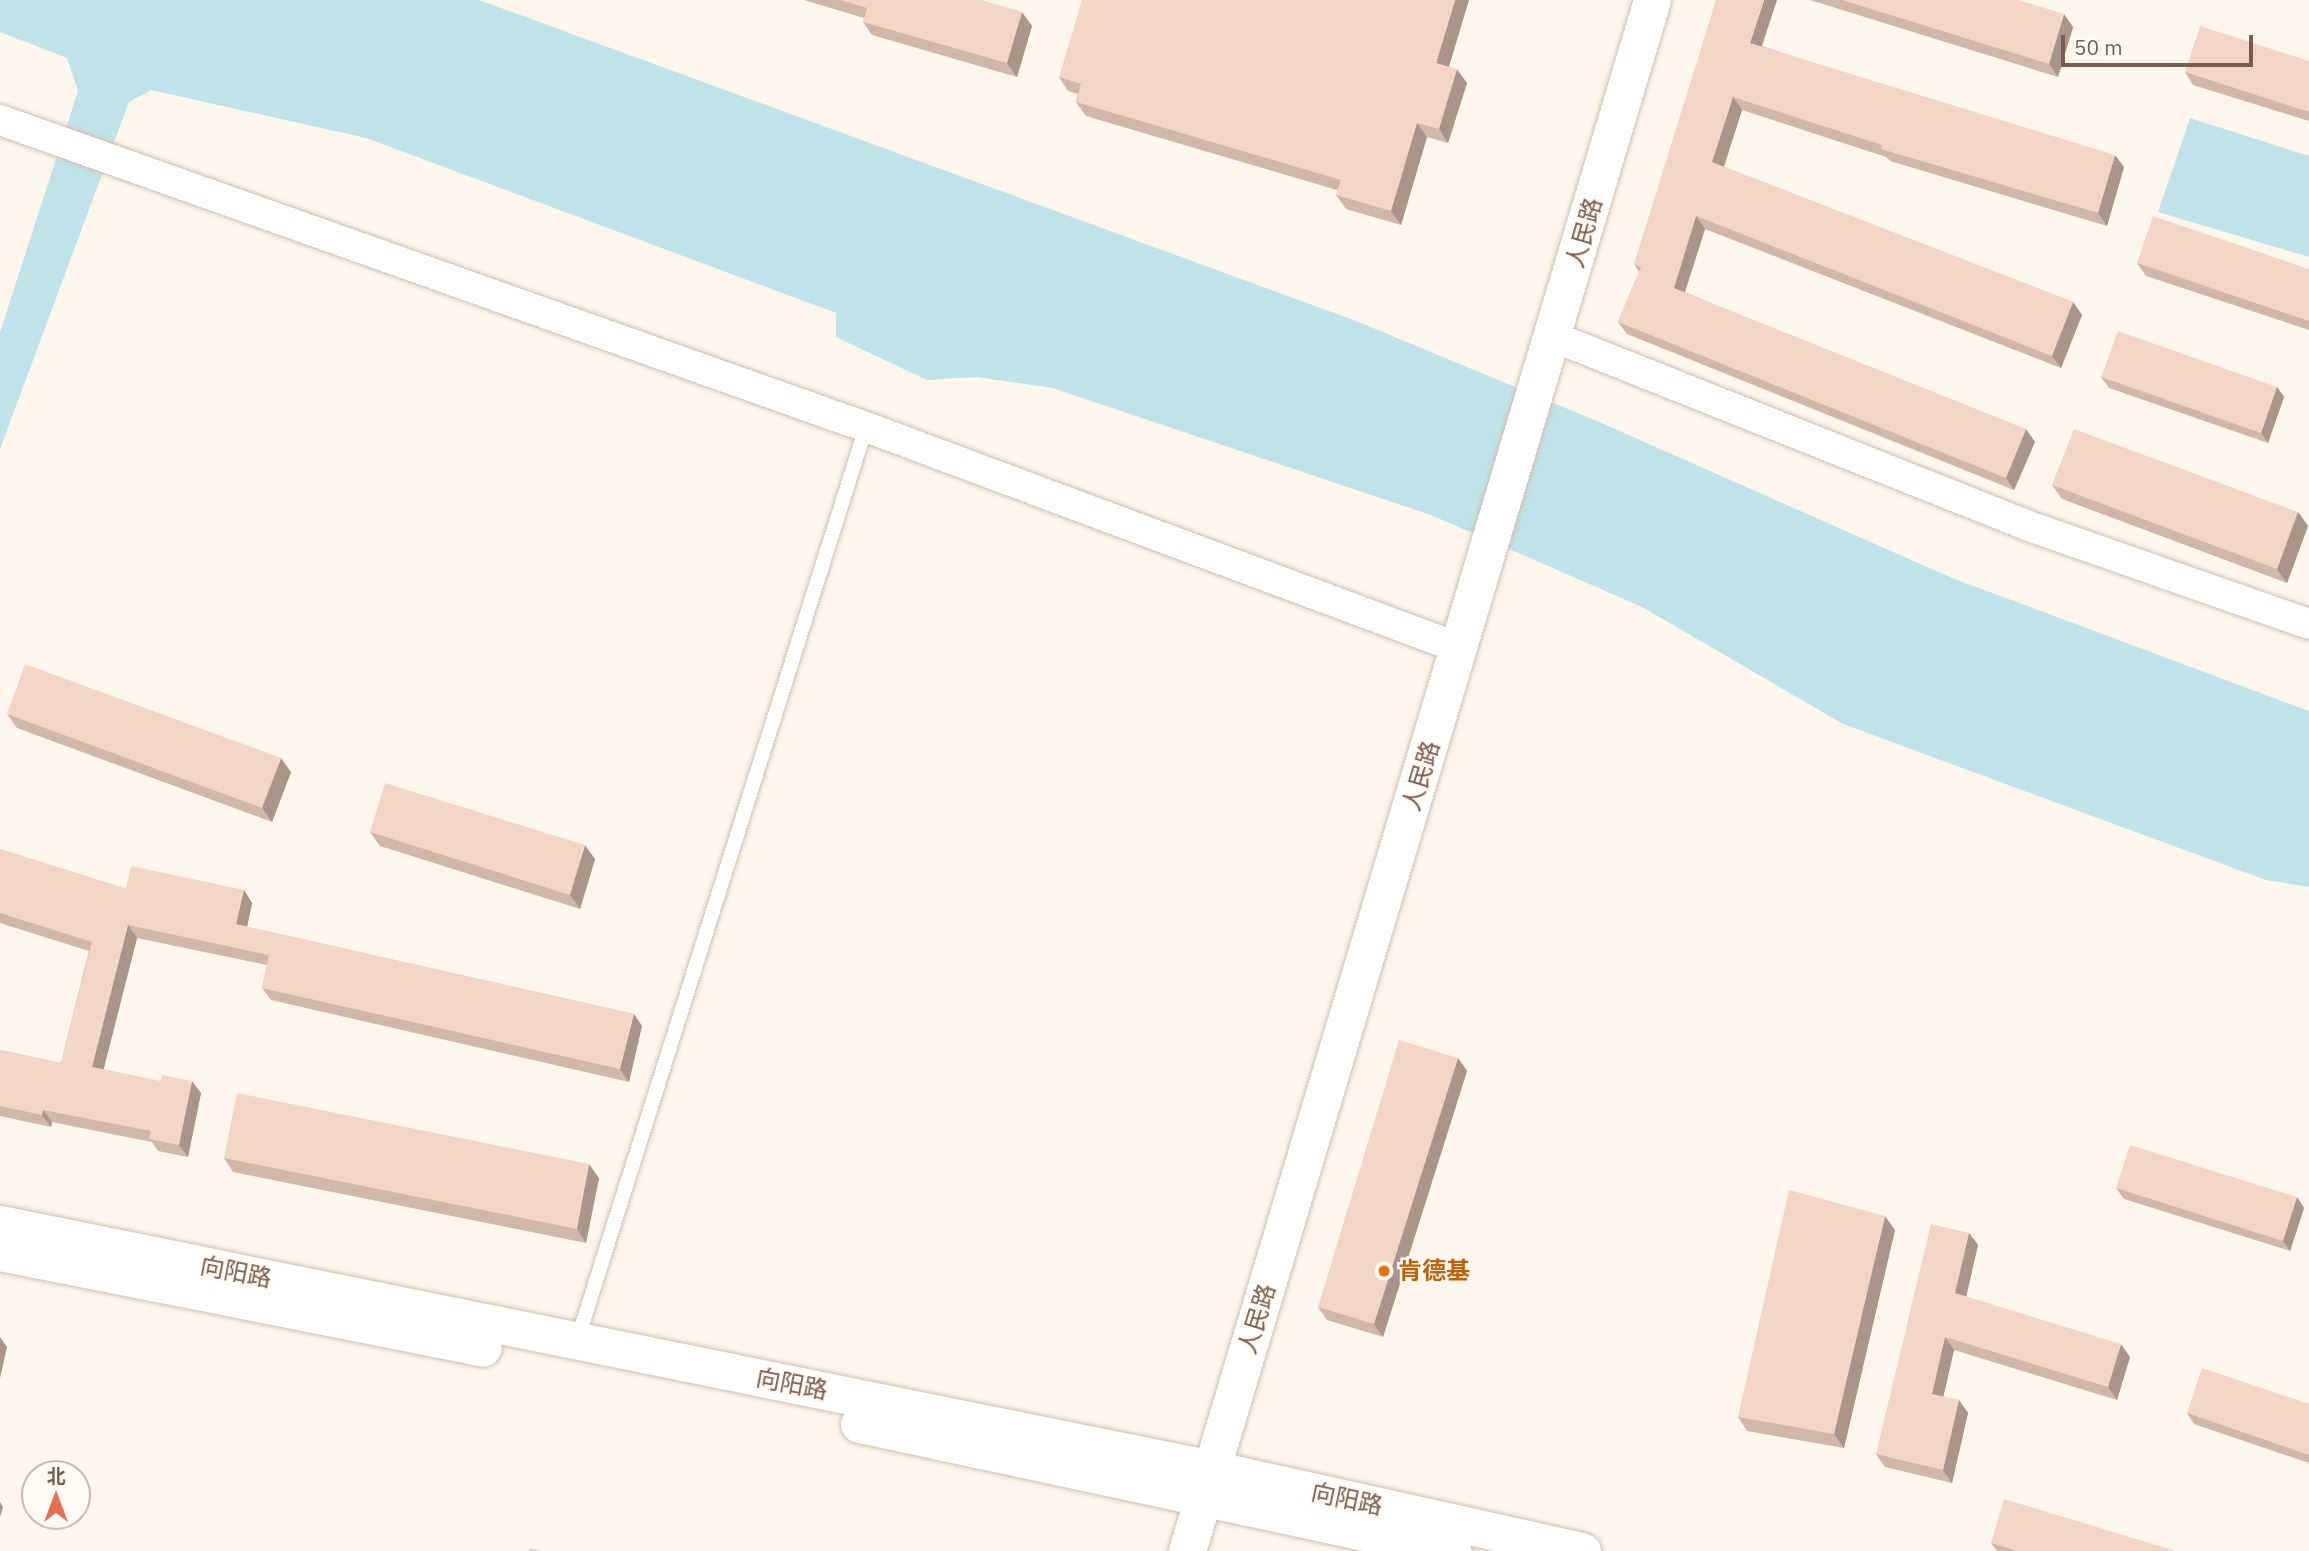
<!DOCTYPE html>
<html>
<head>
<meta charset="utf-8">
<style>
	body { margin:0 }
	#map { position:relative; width:2309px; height:1551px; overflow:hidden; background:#fdf6ec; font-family:"IBM Plex Sans","Noto Sans SC",sans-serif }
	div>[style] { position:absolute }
	.water>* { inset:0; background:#bfe3e8 }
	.roads { filter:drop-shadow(0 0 2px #d1beb0) drop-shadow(0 0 2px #d1beb0) }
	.service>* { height:14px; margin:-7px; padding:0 7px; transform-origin:7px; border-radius:7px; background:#fff }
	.minor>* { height:30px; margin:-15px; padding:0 15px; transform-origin:15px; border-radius:15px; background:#fff }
	.tertiary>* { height:37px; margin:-18.5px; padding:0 18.5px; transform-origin:18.5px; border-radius:18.5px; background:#fff }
	.wall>* { inset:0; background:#d1b7a8 }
	.shaded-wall>* { inset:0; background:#aa9588 }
	.building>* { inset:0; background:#f3d5c3 }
	.dots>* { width:19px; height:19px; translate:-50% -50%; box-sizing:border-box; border:4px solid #fffaf3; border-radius:50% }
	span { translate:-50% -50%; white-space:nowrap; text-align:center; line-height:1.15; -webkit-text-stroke:5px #fffaf3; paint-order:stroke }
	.street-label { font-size:24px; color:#7a5c4d }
	.food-label { font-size:24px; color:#c56008; font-weight:700 }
	.left { translate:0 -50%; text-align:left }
	.north { position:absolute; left:21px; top:1460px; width:70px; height:70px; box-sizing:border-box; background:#fffaf3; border:2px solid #cabbb1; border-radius:50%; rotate:0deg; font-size:19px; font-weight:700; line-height:28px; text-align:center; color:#7a5c4d }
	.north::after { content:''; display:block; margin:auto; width:24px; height:32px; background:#e76f51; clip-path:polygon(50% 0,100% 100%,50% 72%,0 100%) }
	.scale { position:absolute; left:2061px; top:35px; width:192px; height:32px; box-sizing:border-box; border:4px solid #7a5c4d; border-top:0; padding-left:9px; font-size:21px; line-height:24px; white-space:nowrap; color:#7a5c4d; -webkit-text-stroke:5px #fffaf3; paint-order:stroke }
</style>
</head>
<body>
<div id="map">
	<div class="water">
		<div style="clip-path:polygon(0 0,479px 0,1356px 321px,1597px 421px,1952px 578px,2309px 711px,2309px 887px,2266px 880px,1843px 724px,1642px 607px,1431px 515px,1052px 388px,976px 377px,927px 380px,836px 337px,836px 313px,366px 138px,151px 90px,129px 102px,0 449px,0 332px,78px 91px,67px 58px,0 32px)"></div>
		<div style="clip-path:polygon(2190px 118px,2309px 156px,2309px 257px,2158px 212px)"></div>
	</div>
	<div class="roads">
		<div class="service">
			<div style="left:577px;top:1341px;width:959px;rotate:-72.45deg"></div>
		</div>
		<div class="minor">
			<div style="left:0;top:120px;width:919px;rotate:19.52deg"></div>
			<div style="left:866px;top:427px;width:633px;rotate:20.44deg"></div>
			<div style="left:1554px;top:337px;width:511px;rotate:21.7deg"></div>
			<div style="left:2029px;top:526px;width:297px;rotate:19.3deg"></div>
		</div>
		<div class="tertiary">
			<div style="left:0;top:1224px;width:1237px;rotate:11.43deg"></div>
			<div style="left:1212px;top:1469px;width:379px;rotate:12.5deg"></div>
			<div style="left:0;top:1252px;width:492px;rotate:11.2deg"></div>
			<div style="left:859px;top:1424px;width:607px;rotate:12.07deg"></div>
			<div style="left:1187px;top:1551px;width:1619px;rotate:-73.31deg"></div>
		</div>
	</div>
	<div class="wall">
		<div style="clip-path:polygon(804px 0,981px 0,1032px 26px,1017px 77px,872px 35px,863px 22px,864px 18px)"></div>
		<div style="clip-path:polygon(1810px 0,2018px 0,2073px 27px,2058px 77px)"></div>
		<div style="clip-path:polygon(1762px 46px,2124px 167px,2107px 226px,1890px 161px,1886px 157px,1742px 110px,1724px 167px,2073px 302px,2082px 315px,2061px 368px,1705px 229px,1685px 292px,2035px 442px,2014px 490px,1627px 334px,1618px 322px,1639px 272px,1634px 264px)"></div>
		<div style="clip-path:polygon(2309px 61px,2309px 121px,2193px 85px,2185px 72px)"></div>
		<div style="clip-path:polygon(1449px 66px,1467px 83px,1448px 143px,1427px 137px,1401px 225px,1346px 209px,1336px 195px,1337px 190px,1086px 116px,1076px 102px,1078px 94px,1068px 91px,1059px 77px)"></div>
		<div style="clip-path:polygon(2137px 263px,2309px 269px,2309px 330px,2146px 276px)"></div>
		<div style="clip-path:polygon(2101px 377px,2277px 387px,2284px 397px,2268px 443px,2109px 388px)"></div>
		<div style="clip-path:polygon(2052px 485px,2298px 512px,2308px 526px,2287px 583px,2062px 499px)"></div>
		<div style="clip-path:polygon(7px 714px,291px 772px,272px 822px,17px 728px)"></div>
		<div style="clip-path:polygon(370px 832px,595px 859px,580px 909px,380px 846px)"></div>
		<div style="clip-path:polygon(0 849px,126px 889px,244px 890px,252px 903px,247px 927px,634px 1014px,642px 1026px,629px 1082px,271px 1000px,262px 988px,267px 965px,137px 938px,103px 1069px,201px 1093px,188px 1157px,158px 1151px,152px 1142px,52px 1122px,51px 1127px,0 1116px,0 1050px,61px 1063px,89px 951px,0 923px)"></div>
		<div style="clip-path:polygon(1458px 1058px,1467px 1071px,1383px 1337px,1327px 1320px,1318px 1307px)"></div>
		<div style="clip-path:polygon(224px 1158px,599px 1178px,586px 1243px,233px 1172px)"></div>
		<div style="clip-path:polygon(2116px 1188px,2297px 1197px,2304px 1208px,2290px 1251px,2124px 1199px)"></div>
		<div style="clip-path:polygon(1895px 1230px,1844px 1448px,1747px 1431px,1738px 1417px)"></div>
		<div style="clip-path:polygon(1969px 1233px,1978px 1245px,1966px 1297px,2130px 1357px,2117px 1400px,1954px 1350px,1943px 1397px,1959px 1400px,1968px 1413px,1952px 1483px,1885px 1467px,1876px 1454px)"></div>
		<div style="clip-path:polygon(2309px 1404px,2309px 1463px,2194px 1424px,2187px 1413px)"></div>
		<div style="clip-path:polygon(1991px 1543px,2176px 1551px,1997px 1551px)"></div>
	</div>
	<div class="shaded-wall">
		<div style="clip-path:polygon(1455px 0,1469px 0,1446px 77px,1436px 63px)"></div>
		<div style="clip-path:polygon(1764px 0,1777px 0,1759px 55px,1750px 43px)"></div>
		<div style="clip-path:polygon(1022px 12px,1032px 26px,1017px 77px,1007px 63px)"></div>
		<div style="clip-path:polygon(2064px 14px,2073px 27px,2058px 77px,2049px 64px)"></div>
		<div style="clip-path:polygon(1457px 69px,1467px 83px,1448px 143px,1439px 129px)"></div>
		<div style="clip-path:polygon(1733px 97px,1742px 110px,1721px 175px,1712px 162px)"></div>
		<div style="clip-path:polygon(1417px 123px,1427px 137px,1401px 225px,1391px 211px)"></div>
		<div style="clip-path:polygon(2115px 155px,2124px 167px,2107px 226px,2098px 213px)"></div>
		<div style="clip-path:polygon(1696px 216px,1705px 229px,1682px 301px,1674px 288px)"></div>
		<div style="clip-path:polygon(2073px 302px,2082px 315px,2061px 368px,2052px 356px)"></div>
		<div style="clip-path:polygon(2277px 387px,2284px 397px,2268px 443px,2261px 433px)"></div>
		<div style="clip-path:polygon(2026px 429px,2035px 442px,2014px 490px,2006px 478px)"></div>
		<div style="clip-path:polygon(2298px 512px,2308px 526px,2287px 583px,2277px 569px)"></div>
		<div style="clip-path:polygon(281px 758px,291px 772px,272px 822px,262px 808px)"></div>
		<div style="clip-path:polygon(585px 845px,595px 859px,580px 909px,570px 895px)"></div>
		<div style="clip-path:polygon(244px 890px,252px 903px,245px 937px,236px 924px)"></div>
		<div style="clip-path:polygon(128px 925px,137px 938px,101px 1080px,92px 1067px)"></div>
		<div style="clip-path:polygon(634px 1014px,642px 1026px,629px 1082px,620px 1069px)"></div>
		<div style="clip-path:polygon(1458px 1058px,1467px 1071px,1383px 1337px,1374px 1324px)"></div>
		<div style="clip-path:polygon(192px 1081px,201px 1093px,188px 1157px,179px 1145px)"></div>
		<div style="clip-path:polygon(43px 1110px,52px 1122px,51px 1127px,42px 1115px)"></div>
		<div style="clip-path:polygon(589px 1164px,599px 1178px,586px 1243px,577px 1229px)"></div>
		<div style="clip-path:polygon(2297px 1197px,2304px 1208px,2290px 1251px,2283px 1241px)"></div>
		<div style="clip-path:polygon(1885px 1216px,1895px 1230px,1844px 1448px,1834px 1434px)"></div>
		<div style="clip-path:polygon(1969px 1233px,1978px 1245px,1964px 1306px,1955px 1293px)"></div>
		<div style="clip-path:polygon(0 1337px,7px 1347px,0 1378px)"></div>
		<div style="clip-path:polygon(1945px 1337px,1954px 1350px,1941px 1407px,1932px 1394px)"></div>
		<div style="clip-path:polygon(2121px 1344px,2130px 1357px,2117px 1400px,2108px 1387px)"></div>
		<div style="clip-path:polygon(1959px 1400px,1968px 1413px,1952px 1483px,1943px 1470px)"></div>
		<div style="clip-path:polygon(0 1502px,3px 1507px,0 1517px)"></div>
	</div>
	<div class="building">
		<div style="clip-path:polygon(841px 0,981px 0,1022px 12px,1007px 63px,863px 22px,867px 8px)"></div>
		<div style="clip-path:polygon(1082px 0,1455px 0,1436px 63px,1457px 69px,1439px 129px,1417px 123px,1391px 211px,1336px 195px,1341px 180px,1076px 102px,1081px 84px,1059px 77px)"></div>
		<div style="clip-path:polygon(1716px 0,1764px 0,1750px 43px,2115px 155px,2098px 213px,1881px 149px,1882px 145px,1733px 97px,1712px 162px,2073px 302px,2052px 356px,1696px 216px,1674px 288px,2026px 429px,2006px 478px,1618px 322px,1641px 267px,1634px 264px)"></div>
		<div style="clip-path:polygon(1842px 0,2018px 0,2064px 14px,2049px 64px)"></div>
		<div style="clip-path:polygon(2200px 26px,2309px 61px,2309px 112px,2185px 72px)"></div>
		<div style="clip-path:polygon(2153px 216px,2309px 269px,2309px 321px,2137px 263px)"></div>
		<div style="clip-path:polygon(2118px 331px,2277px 387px,2261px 433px,2101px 377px)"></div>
		<div style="clip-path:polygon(2074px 429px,2298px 512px,2277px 569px,2052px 485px)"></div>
		<div style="clip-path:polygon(25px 664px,281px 758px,262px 808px,7px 714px)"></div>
		<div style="clip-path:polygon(385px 783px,585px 845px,570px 895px,370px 832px)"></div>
		<div style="clip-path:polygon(0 849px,126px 889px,131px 866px,244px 890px,236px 924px,634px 1014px,620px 1069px,262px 988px,269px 955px,128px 925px,92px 1067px,161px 1081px,162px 1075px,192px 1081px,179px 1145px,149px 1139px,151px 1131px,43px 1110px,42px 1115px,0 1106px,0 1050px,61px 1063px,92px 942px,0 913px)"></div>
		<div style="clip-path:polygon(1399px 1040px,1458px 1058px,1374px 1324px,1318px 1307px)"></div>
		<div style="clip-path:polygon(237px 1093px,589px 1164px,577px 1229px,224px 1158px)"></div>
		<div style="clip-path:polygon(2130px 1145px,2297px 1197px,2283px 1241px,2116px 1188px)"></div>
		<div style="clip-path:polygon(1789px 1190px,1885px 1216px,1834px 1434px,1738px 1417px)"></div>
		<div style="clip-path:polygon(1931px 1224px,1969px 1233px,1955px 1293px,2121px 1344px,2108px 1387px,1945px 1337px,1932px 1394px,1959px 1400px,1943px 1470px,1876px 1454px)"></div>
		<div style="clip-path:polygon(2202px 1368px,2309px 1404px,2309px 1455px,2187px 1413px)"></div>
		<div style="clip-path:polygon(2004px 1499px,2176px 1551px,2017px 1551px,1991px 1543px)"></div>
		<div style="clip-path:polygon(530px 1548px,541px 1551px,529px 1551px)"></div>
	</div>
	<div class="dots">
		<div style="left:1384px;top:1271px;background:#e8710a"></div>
	</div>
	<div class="street-label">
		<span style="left:1584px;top:233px;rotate:-74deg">人民路</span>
		<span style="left:1421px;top:776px;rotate:-73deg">人民路</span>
		<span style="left:236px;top:1272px;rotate:11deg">向阳路</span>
		<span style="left:1257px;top:1319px;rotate:-73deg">人民路</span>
		<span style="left:792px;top:1384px;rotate:11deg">向阳路</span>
		<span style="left:1347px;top:1499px;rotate:12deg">向阳路</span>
	</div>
	<div class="food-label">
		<span class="left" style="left:1398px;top:1271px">肯德基</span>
	</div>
	<div class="north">北</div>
	<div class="scale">50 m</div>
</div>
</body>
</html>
